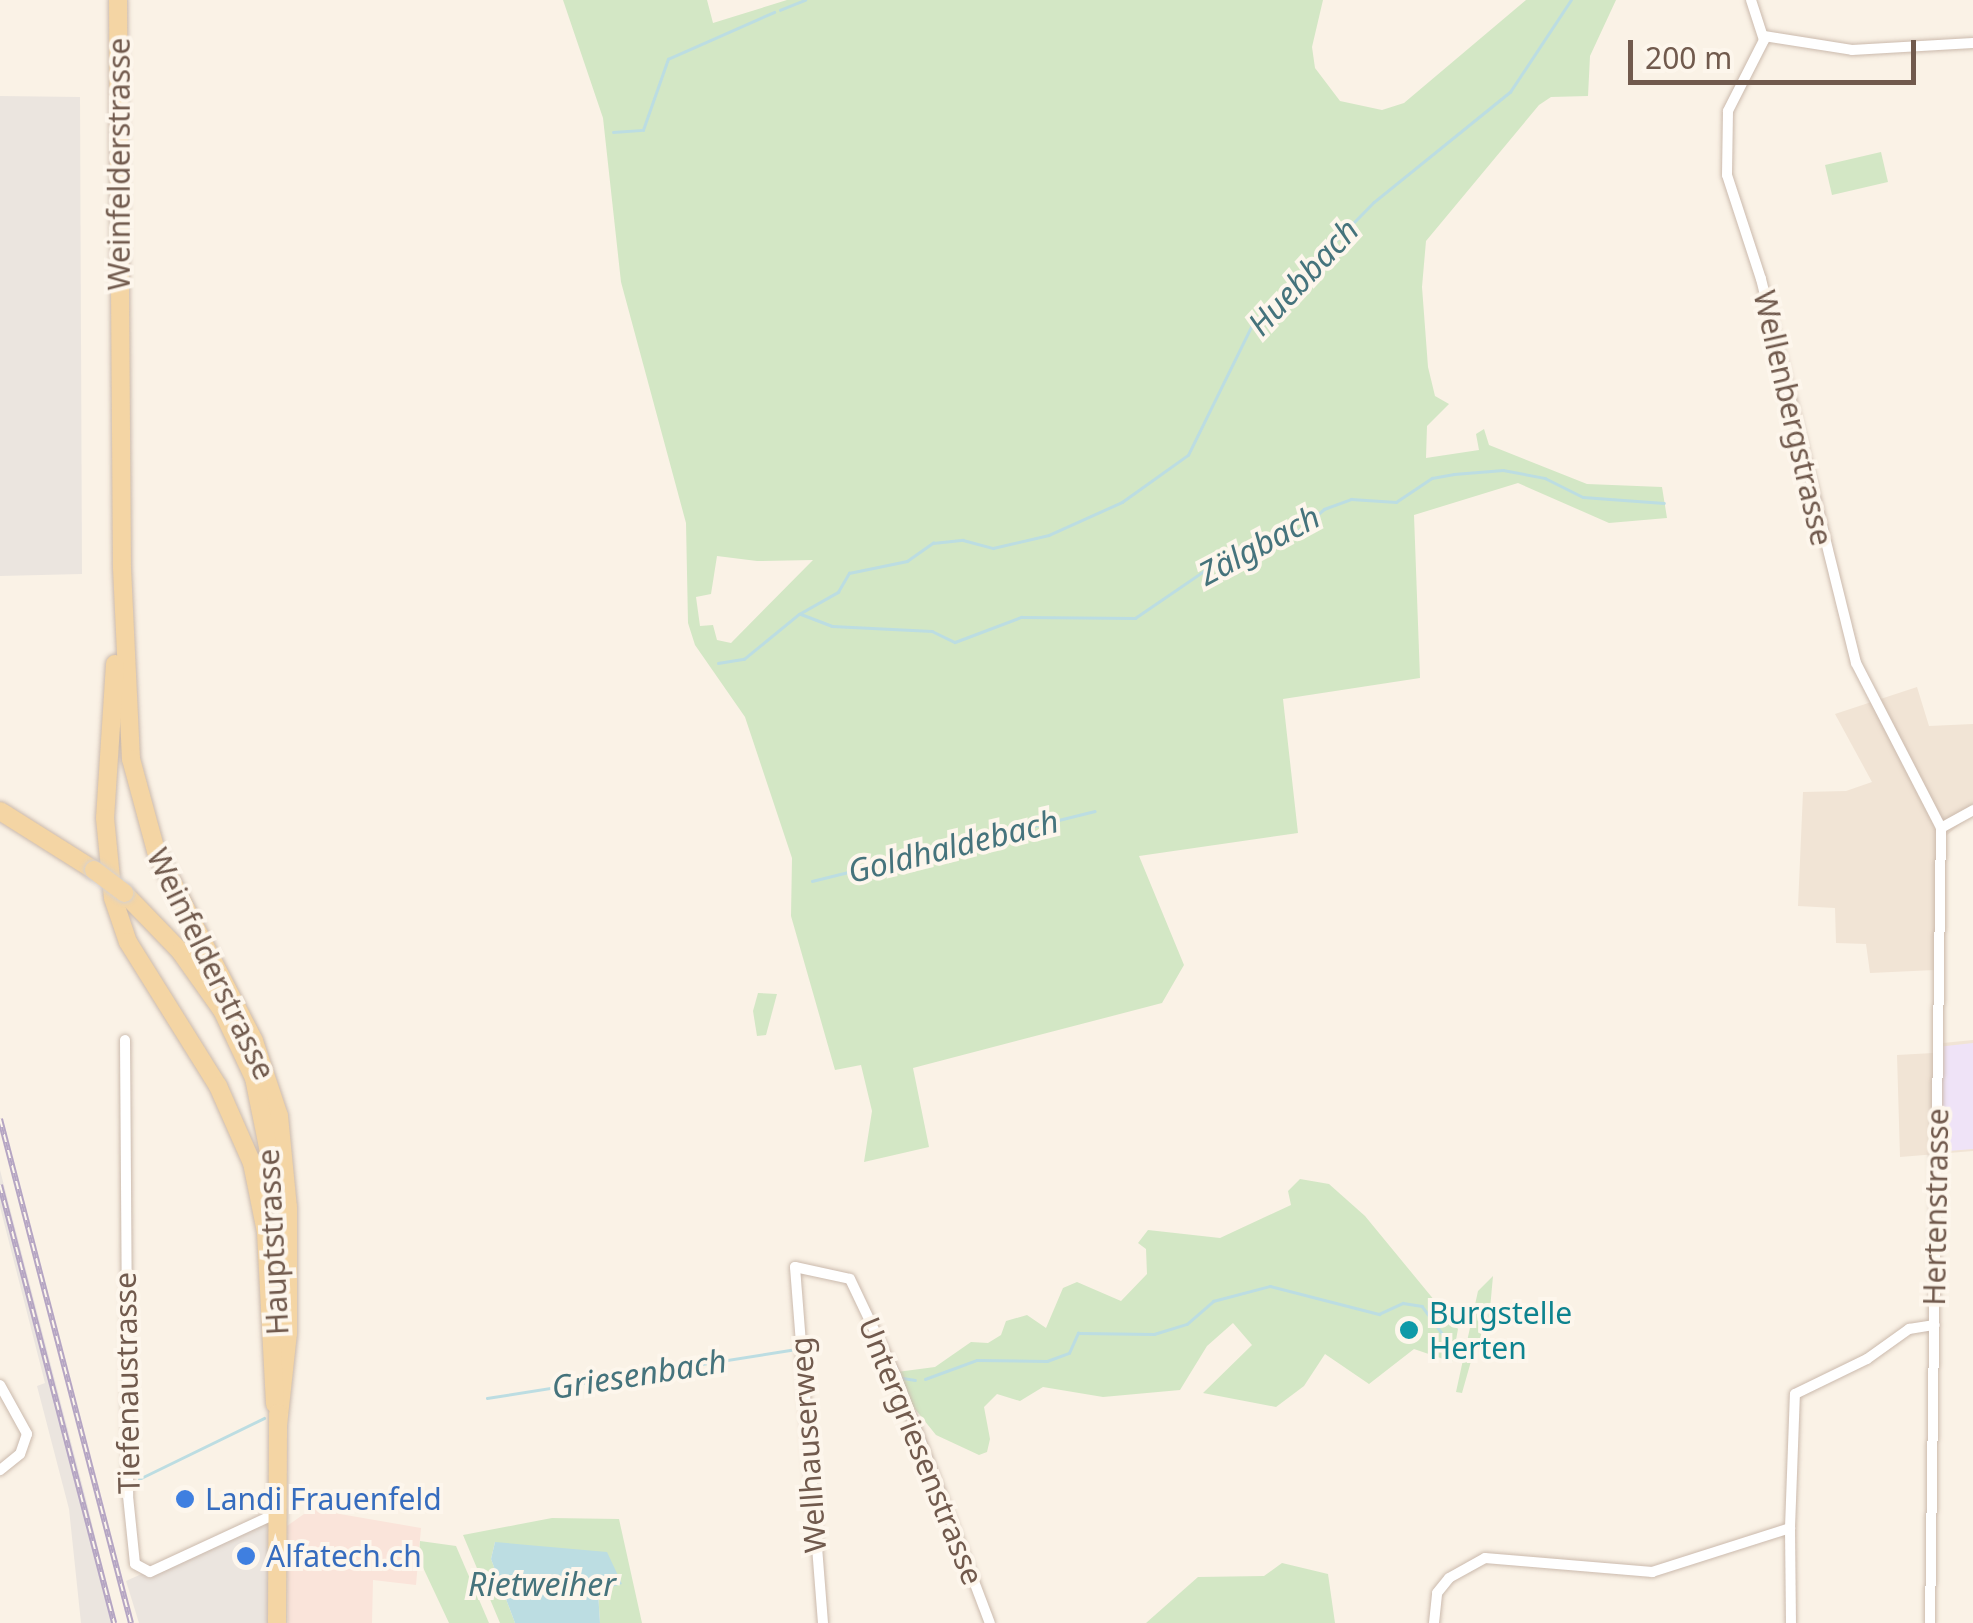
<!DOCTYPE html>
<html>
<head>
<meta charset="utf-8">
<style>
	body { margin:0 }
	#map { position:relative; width:1973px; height:1623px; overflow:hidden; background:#faf2e6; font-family:"Noto Sans",sans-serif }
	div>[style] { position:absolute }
	.residential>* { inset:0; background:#f1e4d5 }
	.commercial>* { inset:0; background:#fae4da }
	.industrial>* { inset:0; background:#ebe5df }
	.education>* { inset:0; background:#efe3f7 }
	.green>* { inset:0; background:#d3e7c5 }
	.water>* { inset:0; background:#bcdde2 }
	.stream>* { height:2.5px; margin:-1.25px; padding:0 1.25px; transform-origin:1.25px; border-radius:1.25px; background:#bcdde2 }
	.roads { filter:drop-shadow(0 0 2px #cbbaad) drop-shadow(0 0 2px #cbbaad) }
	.minor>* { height:10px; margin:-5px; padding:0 5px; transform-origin:5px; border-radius:5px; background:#fff }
	.primary>* { height:18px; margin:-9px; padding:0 9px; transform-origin:9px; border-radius:9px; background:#f4d5a4 }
	.rail>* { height:6px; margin-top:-3px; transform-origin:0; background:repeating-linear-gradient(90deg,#fdf6ec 0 8px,#b5a5c3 0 16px); box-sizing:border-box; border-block:2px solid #b5a5c3 }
	.bridges { filter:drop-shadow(0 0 2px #d7d1cd) drop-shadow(0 0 2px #d7d1cd) }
	.primary-bridge>* { height:18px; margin:-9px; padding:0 9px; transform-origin:9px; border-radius:9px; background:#f4d5a4 }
	.dots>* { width:28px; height:28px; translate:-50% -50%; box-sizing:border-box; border:5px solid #fdf6ec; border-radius:50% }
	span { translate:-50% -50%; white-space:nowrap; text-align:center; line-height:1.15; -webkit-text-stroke:8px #fdf6ec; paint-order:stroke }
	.street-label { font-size:30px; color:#715a4d }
	.culture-label { font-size:30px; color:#0d838f }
	.left { translate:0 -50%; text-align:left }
	.shop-label { font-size:30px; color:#366cbe }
	.water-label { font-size:32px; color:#45737c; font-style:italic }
	.scale { position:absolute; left:1628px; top:40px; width:288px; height:45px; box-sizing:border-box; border:5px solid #715a4d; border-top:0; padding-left:12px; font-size:30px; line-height:35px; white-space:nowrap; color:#715a4d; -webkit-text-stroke:8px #fdf6ec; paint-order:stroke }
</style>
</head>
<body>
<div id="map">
	<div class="residential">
		<div style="clip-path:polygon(1917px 687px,1929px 726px,1973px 724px,1973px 813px,1946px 836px,1943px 1043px,1973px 1040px,1973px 1151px,1900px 1157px,1897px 1055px,1933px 1053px,1935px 970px,1870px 973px,1866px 944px,1836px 943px,1835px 908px,1798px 906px,1803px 792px,1846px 791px,1872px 782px,1835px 714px)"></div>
	</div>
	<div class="commercial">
		<div style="clip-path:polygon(311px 1509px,421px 1528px,416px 1585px,373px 1580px,372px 1623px,288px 1623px,287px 1526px)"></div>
	</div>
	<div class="industrial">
		<div style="clip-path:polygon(0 96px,80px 97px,82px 574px,0 576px)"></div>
		<div style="clip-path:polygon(0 1170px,86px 1499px,116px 1623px,81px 1623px,69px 1509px,37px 1386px,45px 1383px,0 1207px)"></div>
		<div style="clip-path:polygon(277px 1513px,277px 1623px,139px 1623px,126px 1581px)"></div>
	</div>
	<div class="education">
		<div style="clip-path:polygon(1973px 1043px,1973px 1149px,1936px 1152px,1937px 1047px)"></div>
	</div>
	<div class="green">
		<div style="clip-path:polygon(evenodd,563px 0,707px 0,713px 23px,787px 0,1323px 0,1312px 47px,1315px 68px,1340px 101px,1382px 110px,1404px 103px,1526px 0,1616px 0,1590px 56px,1588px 96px,1551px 97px,1539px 105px,1426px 241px,1422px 287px,1428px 367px,1435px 396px,1449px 404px,1427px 426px,1426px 458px,1479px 450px,1476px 434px,1484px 429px,1489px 445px,1587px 484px,1662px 487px,1667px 518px,1609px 523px,1518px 483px,1414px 515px,1420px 678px,1283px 699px,1298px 833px,1139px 856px,1184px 965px,1162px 1003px,913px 1068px,929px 1147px,864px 1162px,872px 1111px,861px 1065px,835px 1070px,791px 916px,792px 858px,745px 717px,695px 645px,688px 623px,686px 523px,621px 282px,603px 118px,563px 0,717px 556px,757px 561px,813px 560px,731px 643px,717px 640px,713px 625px,700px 626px,696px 597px,711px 594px,717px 556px)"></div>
		<div style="clip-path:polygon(1881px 152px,1888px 182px,1832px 195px,1825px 165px)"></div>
		<div style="clip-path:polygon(758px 993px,777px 994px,766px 1035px,757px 1036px,753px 1011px)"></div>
		<div style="clip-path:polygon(1300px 1179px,1329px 1184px,1365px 1216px,1458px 1329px,1452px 1362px,1414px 1349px,1369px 1384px,1325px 1354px,1304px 1386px,1276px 1407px,1203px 1393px,1252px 1345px,1233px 1323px,1207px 1346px,1180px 1390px,1103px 1397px,1043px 1387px,1020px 1401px,997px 1394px,984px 1407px,990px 1439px,987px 1452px,979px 1455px,936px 1435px,911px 1404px,897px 1372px,935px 1367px,971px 1342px,988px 1343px,1001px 1335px,1006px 1321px,1027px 1315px,1046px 1328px,1063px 1288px,1077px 1282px,1121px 1301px,1147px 1274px,1146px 1249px,1138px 1243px,1148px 1230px,1220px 1238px,1291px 1205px,1288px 1191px)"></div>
		<div style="clip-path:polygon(1493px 1276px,1487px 1342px,1477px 1340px,1462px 1393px,1456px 1392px,1478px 1291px)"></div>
		<div style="clip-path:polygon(552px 1518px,619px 1519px,642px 1623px,600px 1623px,598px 1591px,495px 1542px,491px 1559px,515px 1623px,500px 1623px,463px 1535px)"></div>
		<div style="clip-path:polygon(420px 1541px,456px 1546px,489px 1623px,449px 1623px,419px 1559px)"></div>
		<div style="clip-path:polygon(1282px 1563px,1328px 1574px,1335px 1623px,1146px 1623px,1198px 1577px,1264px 1576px)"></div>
	</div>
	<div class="water">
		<div style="clip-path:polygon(495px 1542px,607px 1552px,622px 1584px,598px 1591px,600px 1623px,515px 1623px,491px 1559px)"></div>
	</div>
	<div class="stream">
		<div style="left:780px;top:10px;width:27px;rotate:-22deg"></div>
		<div style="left:613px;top:132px;width:30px;rotate:-4deg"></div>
		<div style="left:643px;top:130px;width:75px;rotate:-70.6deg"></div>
		<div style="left:668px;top:59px;width:116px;rotate:-23.9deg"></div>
		<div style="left:801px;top:614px;width:33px;rotate:21deg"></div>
		<div style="left:832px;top:626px;width:100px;rotate:2.9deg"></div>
		<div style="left:932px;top:631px;width:25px;rotate:26deg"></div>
		<div style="left:955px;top:642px;width:71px;rotate:-20.7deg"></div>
		<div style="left:1021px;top:617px;width:114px;rotate:0.5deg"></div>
		<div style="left:1135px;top:618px;width:103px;rotate:-34.3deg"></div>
		<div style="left:1220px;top:560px;width:83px;rotate:-20.4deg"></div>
		<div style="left:1298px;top:531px;width:34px;rotate:-40deg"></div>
		<div style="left:1324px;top:509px;width:29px;rotate:-20deg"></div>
		<div style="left:1351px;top:499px;width:45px;rotate:3.8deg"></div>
		<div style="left:1396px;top:502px;width:43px;rotate:-33.7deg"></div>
		<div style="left:1432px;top:478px;width:22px;rotate:-10deg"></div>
		<div style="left:1454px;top:474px;width:49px;rotate:-4.7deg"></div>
		<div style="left:1503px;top:470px;width:43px;rotate:10.8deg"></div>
		<div style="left:1545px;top:478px;width:42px;rotate:26.6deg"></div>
		<div style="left:1583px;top:497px;width:81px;rotate:4.2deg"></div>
		<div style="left:718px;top:663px;width:26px;rotate:-9deg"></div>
		<div style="left:744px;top:659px;width:71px;rotate:-39.3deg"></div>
		<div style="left:799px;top:614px;width:45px;rotate:-29.4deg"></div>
		<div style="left:838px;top:592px;width:22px;rotate:-60deg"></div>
		<div style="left:849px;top:573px;width:59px;rotate:-11.7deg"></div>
		<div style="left:907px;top:561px;width:32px;rotate:-35deg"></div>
		<div style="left:933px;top:543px;width:30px;rotate:-6deg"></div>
		<div style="left:963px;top:540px;width:31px;rotate:15deg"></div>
		<div style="left:993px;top:548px;width:57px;rotate:-13.1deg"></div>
		<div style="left:1049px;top:535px;width:80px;rotate:-24.3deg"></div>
		<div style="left:1122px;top:502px;width:81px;rotate:-35.5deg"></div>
		<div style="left:1188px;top:455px;width:143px;rotate:-63.8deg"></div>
		<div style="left:1251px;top:327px;width:175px;rotate:-45.5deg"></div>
		<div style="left:1374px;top:202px;width:175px;rotate:-39deg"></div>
		<div style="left:1510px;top:92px;width:110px;rotate:-56.5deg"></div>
		<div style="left:812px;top:881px;width:291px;rotate:-13.9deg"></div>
		<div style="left:903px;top:1378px;width:12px;rotate:9deg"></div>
		<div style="left:925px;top:1379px;width:55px;rotate:-20.1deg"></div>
		<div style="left:977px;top:1360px;width:70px;rotate:0.8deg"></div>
		<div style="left:1047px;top:1361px;width:23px;rotate:-20deg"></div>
		<div style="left:1069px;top:1353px;width:22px;rotate:-66deg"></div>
		<div style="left:1078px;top:1333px;width:76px;rotate:0.8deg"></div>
		<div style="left:1154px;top:1334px;width:34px;rotate:-17deg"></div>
		<div style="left:1187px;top:1324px;width:35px;rotate:-41deg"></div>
		<div style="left:1213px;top:1301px;width:59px;rotate:-14.7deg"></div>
		<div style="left:1270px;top:1286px;width:113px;rotate:14.4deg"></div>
		<div style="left:1379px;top:1314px;width:26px;rotate:-25deg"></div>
		<div style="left:1403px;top:1303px;width:19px;rotate:9deg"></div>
		<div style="left:1422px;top:1306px;width:42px;rotate:53.7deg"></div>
		<div style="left:487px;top:1398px;width:308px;rotate:-9deg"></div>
		<div style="left:139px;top:1479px;width:139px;rotate:-26deg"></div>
	</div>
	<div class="roads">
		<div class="minor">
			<div style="left:1751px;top:0;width:42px;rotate:72deg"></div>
			<div style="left:1764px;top:40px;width:80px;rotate:116.9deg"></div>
			<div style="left:1728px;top:111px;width:64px;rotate:90.9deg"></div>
			<div style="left:1727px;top:175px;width:109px;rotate:71.9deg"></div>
			<div style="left:1761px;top:279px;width:396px;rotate:76.1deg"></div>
			<div style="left:1856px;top:663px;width:186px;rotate:62.7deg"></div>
			<div style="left:1764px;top:36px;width:89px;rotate:9deg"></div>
			<div style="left:1852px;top:50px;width:121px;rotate:-3.3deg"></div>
			<div style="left:125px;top:1040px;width:456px;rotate:89.6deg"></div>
			<div style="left:128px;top:1496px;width:68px;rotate:84.1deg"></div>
			<div style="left:135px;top:1564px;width:17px;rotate:28deg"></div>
			<div style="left:150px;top:1572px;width:140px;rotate:-24.9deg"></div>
			<div style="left:0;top:1385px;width:56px;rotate:61.1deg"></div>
			<div style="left:27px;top:1434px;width:21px;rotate:109deg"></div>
			<div style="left:20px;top:1454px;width:26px;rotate:141deg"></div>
			<div style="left:1790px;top:1528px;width:95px;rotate:89.4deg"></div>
			<div style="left:823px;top:1623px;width:357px;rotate:-94.5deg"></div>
			<div style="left:795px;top:1267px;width:56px;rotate:12.3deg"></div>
			<div style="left:850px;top:1279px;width:107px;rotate:64.6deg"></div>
			<div style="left:896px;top:1376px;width:264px;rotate:69.2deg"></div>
			<div style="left:1434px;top:1623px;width:30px;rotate:-84deg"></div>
			<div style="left:1437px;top:1593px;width:19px;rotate:-51deg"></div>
			<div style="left:1449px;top:1578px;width:41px;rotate:-29.1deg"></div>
			<div style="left:1485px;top:1558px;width:168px;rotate:4.8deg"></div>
			<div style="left:1652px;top:1572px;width:145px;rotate:-17.7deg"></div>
			<div style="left:1790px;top:1528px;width:134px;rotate:-87.9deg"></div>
			<div style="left:1795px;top:1394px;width:80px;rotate:-25.9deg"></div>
			<div style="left:1867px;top:1359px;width:52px;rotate:-35.5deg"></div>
			<div style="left:1909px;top:1329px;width:26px;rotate:-9deg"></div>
			<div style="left:1930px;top:1623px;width:795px;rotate:-89.21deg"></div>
			<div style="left:1941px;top:828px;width:37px;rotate:-29deg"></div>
		</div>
		<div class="primary">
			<div style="left:118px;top:0;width:568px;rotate:89.6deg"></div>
			<div style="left:122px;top:568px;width:191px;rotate:87.3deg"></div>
			<div style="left:131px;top:759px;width:95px;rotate:74.8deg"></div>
			<div style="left:156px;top:851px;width:214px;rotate:62.7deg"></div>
			<div style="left:254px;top:1041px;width:79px;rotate:71.6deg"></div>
			<div style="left:279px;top:1116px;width:91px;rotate:84.4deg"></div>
			<div style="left:288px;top:1207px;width:126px;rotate:90deg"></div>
			<div style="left:288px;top:1333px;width:93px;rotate:96.2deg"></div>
			<div style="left:115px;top:664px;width:154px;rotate:93.7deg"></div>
			<div style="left:105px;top:818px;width:80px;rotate:84.3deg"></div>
			<div style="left:113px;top:898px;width:46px;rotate:71.2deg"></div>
			<div style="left:128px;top:942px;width:170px;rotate:58deg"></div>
			<div style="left:218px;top:1086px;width:84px;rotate:66.2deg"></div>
			<div style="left:252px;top:1163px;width:70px;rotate:78.5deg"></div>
			<div style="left:266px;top:1232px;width:172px;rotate:87deg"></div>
			<div style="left:0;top:811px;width:111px;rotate:32.1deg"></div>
			<div style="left:124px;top:893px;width:81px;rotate:46deg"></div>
			<div style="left:180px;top:951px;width:72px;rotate:54.6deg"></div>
			<div style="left:222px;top:1010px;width:75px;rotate:64.8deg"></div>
			<div style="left:254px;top:1078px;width:111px;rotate:78.6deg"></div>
			<div style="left:277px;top:1623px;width:210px;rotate:-89.7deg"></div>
		</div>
	</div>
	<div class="rail">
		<div style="left:0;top:1119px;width:521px;rotate:75.43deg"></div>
		<div style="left:0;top:1185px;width:453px;rotate:75.4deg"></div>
	</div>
	<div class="bridges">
		<div class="primary-bridge">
			<div style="left:94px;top:870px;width:38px;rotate:37deg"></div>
		</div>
	</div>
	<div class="dots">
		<div style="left:1409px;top:1330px;background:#0f9aa8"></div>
		<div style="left:185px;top:1499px;background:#3f7fe0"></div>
		<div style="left:246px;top:1556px;background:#3f7fe0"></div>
	</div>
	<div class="street-label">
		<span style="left:119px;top:164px;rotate:-90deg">Weinfelderstrasse</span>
		<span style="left:1793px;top:418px;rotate:77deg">Wellenbergstrasse</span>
		<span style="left:211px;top:964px;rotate:64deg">Weinfelderstrasse</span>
		<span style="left:1936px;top:1207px;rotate:-89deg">Hertenstrasse</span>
		<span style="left:273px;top:1242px;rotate:-93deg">Hauptstrasse</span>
		<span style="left:127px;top:1383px;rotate:-91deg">Tiefenaustrasse</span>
		<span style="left:808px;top:1445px;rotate:-94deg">Wellhauserweg</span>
		<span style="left:921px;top:1451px;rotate:68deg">Untergriesenstrasse</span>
	</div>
	<div class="culture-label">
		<span class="left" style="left:1429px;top:1330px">Burgstelle<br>Herten</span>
	</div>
	<div class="shop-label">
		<span class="left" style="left:205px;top:1499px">Landi Frauenfeld</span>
		<span class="left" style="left:266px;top:1556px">Alfatech.ch</span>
	</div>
	<div class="water-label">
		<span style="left:1303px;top:277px;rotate:-47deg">Huebbach</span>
		<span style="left:1259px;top:545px;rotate:-28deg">Zälgbach</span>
		<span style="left:953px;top:846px;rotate:-14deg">Goldhaldebach</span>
		<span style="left:639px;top:1374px;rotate:-9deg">Griesenbach</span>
		<span style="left:542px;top:1584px">Rietweiher</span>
	</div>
	<div class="scale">200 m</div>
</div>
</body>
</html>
